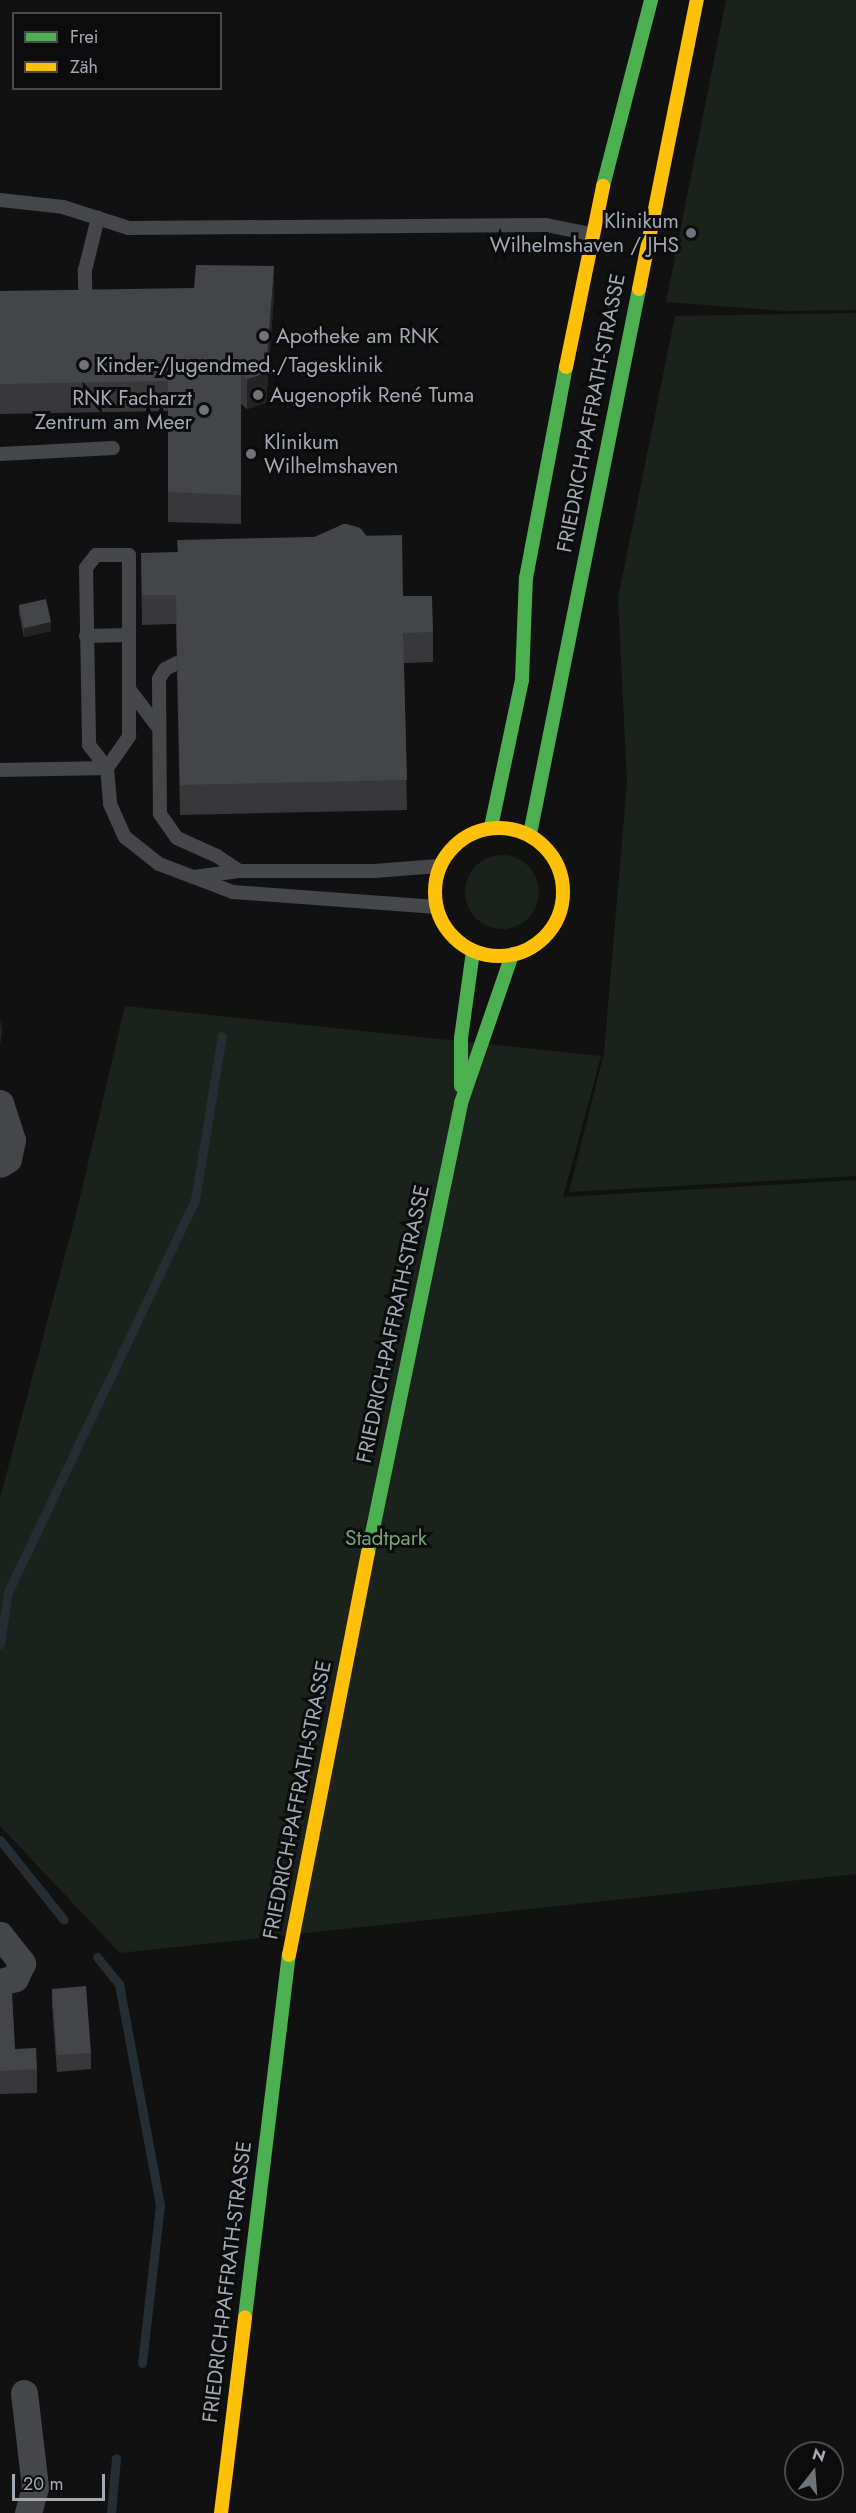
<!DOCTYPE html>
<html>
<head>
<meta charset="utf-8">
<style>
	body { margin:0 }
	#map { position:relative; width:856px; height:2513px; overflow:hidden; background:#111; font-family:Jost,sans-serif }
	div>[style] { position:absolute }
	.green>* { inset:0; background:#1b221b }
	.round { border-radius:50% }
	.stream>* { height:9px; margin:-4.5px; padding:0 4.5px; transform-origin:4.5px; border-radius:4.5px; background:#242e34 }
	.lane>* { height:14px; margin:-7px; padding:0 7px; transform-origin:7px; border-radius:7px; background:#45474a }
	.street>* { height:27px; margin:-13.5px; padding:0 13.5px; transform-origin:13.5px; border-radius:13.5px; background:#45474a }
	.fast>* { height:14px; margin:-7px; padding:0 7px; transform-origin:7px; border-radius:7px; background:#4caf50 }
	.slow>* { height:14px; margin:-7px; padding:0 7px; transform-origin:7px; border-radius:7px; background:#ffc107 }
	.slow>.ring { margin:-7px; padding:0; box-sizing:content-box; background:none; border:14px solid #ffc107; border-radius:50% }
	.wall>* { inset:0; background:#38383b }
	.shaded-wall>* { inset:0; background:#242425 }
	.building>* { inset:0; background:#434548 }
	.dots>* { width:16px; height:16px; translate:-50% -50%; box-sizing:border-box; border:3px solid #0c0c0d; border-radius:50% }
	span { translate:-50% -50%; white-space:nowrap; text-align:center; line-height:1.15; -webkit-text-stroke:6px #0c0c0d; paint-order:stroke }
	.poi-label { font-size:21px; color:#a0a9b4 }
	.right { translate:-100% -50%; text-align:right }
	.left { translate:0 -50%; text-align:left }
	.street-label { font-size:21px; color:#a0a9b4 }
	.park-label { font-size:21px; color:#78a175 }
	.legend { position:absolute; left:12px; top:12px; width:210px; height:78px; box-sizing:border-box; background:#0c0c0d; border:2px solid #474b50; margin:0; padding:8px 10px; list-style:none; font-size:18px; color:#a0a9b4 }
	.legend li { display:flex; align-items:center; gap:12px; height:30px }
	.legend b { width:30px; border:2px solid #474b50 }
	.north { position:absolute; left:784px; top:2441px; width:60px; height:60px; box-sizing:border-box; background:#0c0c0d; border:2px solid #474b50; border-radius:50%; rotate:17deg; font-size:16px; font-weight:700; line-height:24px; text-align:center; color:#a0a9b4 }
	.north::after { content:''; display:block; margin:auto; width:21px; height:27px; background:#6e747b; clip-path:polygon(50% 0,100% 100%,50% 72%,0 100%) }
	.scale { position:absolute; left:12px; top:2474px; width:93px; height:27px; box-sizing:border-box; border:3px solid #a0a9b4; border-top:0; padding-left:8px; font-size:18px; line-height:21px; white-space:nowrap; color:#a0a9b4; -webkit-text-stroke:4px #0c0c0d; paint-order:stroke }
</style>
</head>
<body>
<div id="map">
	<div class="green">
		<div style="clip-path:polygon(726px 0,856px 0,856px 310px,785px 311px,666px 302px)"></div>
		<div style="clip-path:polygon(856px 313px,856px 1176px,569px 1192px,604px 1053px,627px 783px,618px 598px,675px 316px)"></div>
		<div class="round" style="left:465px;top:855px;width:74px;height:74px"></div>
		<div style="clip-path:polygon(125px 1006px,601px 1056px,563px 1197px,856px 1180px,856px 1874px,120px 1953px,0 1826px,0 1498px,77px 1210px)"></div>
	</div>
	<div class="stream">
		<div style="left:0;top:1644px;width:53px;rotate:-81.3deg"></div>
		<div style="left:8px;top:1592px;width:434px;rotate:-64.5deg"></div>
		<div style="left:195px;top:1200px;width:166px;rotate:-80.7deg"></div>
		<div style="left:0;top:1840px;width:102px;rotate:51.3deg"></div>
		<div style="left:97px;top:1957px;width:35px;rotate:51deg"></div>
		<div style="left:119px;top:1984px;width:225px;rotate:79.5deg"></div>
		<div style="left:160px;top:2205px;width:159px;rotate:96.5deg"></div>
		<div style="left:111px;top:2513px;width:55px;rotate:-84.8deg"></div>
	</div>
	<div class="lane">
		<div style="left:0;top:200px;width:63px;rotate:6.3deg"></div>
		<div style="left:63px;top:207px;width:69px;rotate:17.7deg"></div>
		<div style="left:129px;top:228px;width:417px;rotate:-0.4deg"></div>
		<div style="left:546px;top:225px;width:46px;rotate:11.3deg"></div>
		<div style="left:86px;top:308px;width:38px;rotate:-92deg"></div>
		<div style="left:85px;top:270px;width:54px;rotate:-76deg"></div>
		<div style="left:0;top:454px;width:113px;rotate:-3deg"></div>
		<div style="left:316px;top:544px;width:32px;rotate:-24deg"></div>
		<div style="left:345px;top:531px;width:11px;rotate:15deg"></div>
		<div style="left:356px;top:534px;width:21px;rotate:51deg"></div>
		<div style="left:86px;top:636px;width:43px;rotate:-1.3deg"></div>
		<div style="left:177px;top:663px;width:13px;rotate:153deg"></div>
		<div style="left:165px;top:669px;width:12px;rotate:121deg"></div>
		<div style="left:159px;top:679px;width:135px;rotate:89.6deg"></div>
		<div style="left:160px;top:814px;width:29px;rotate:55deg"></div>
		<div style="left:177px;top:838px;width:44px;rotate:24.2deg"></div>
		<div style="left:217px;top:856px;width:27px;rotate:34deg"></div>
		<div style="left:129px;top:689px;width:48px;rotate:52.7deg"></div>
		<div style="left:107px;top:768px;width:39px;rotate:-55deg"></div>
		<div style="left:129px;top:736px;width:181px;rotate:-90deg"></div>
		<div style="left:129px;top:555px;width:33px;rotate:180deg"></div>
		<div style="left:96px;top:555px;width:16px;rotate:128deg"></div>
		<div style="left:86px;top:568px;width:177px;rotate:89deg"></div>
		<div style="left:89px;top:745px;width:29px;rotate:52deg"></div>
		<div style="left:107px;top:768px;width:36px;rotate:85deg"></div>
		<div style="left:110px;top:804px;width:36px;rotate:66deg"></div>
		<div style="left:125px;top:837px;width:43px;rotate:38.5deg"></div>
		<div style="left:159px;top:864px;width:79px;rotate:20.7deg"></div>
		<div style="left:233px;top:892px;width:204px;rotate:4.2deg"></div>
		<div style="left:0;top:770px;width:107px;rotate:-1.1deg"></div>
		<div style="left:194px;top:877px;width:45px;rotate:-7.6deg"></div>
		<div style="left:239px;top:871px;width:135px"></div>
		<div style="left:374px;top:871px;width:65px;rotate:-4.4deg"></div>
	</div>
	<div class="street">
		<div style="left:0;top:1103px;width:39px;rotate:72deg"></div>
		<div style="left:12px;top:1140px;width:19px;rotate:102deg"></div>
		<div style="left:8px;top:1159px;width:9px;rotate:148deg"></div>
		<div style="left:0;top:1935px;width:36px;rotate:52deg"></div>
		<div style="left:22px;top:1963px;width:17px;rotate:115deg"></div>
		<div style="left:15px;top:1978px;width:16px;rotate:165deg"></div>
		<div style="left:24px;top:2393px;width:95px;rotate:83.3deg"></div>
		<div style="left:35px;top:2487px;width:27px;rotate:105deg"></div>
	</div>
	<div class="fast">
		<div style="left:603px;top:186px;width:192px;rotate:-75.5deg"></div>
		<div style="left:491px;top:827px;width:150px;rotate:-78.1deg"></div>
		<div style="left:522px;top:680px;width:102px;rotate:-87.8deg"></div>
		<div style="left:526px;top:578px;width:215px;rotate:-79.3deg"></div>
		<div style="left:530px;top:834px;width:556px;rotate:-78.69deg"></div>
		<div style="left:461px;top:1086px;width:48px;rotate:-90deg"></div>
		<div style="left:461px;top:1038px;width:88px;rotate:-82.1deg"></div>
		<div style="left:368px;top:1553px;width:460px;rotate:-78.3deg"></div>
		<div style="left:461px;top:1103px;width:157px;rotate:-71deg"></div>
		<div style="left:245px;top:2317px;width:365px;rotate:-83.1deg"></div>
	</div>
	<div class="slow">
		<div style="left:639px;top:289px;width:295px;rotate:-78.7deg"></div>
		<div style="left:566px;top:367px;width:185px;rotate:-78.4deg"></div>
		<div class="ring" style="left:435px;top:828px;width:114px;height:114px"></div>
		<div style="left:289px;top:1955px;width:410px;rotate:-78.9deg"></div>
		<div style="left:221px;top:2513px;width:197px;rotate:-83deg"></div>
	</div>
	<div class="wall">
		<div style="clip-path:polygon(0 291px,274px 296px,266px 403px,247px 409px,241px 404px,241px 524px,168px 522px,168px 411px,0 414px)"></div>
		<div style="clip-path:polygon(141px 553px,403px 596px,433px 632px,433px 662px,404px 663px,407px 810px,180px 815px,176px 624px,142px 625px)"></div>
		<div style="clip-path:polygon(19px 605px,51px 631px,24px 637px,19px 613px)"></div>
		<div style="clip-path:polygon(52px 1989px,91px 2053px,91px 2069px,57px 2072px,52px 2005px)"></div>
		<div style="clip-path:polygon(0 1993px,15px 2049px,37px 2069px,37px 2093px,0 2094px)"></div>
	</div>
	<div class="shaded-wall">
		<div style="clip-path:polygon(274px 266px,274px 296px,266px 403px,247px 409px,247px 379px)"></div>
		<div style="clip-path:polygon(51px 622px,51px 631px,24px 637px,24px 628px)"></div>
		<div style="clip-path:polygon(2px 1016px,2px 1032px,0 1046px,0 1029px)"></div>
	</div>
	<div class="building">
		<div style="clip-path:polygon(196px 265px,274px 266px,266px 373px,247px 379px,241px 374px,241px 495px,168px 492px,168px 381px,0 384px,0 291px,194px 288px)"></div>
		<div style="clip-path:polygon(402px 535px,403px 596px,432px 596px,433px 632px,403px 633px,407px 780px,180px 785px,176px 595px,142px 595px,141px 553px,178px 552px,177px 540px)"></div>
		<div style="clip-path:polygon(46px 599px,51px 622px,24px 628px,19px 605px)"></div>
		<div style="clip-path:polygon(86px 1986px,91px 2053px,57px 2055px,52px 1989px)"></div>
		<div style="clip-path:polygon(12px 1992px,15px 2049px,36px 2048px,37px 2069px,0 2071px,0 1993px)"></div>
	</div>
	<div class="dots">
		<div style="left:691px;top:233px;background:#6e747b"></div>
		<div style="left:264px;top:336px;background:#6e747b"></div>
		<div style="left:84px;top:365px;background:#6e747b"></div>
		<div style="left:258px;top:395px;background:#6e747b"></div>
		<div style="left:204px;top:410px;background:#6e747b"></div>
		<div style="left:251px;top:454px;background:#6e747b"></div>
	</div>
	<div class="poi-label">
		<span class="right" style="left:679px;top:233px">Klinikum<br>Wilhelmshaven / JHS</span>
		<span class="left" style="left:276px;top:336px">Apotheke am RNK</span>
		<span class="left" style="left:96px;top:365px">Kinder-/Jugendmed./Tagesklinik</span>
		<span class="left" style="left:270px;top:395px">Augenoptik René Tuma</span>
		<span class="right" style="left:192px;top:410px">RNK Facharzt<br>Zentrum am Meer</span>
		<span class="left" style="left:264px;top:454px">Klinikum<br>Wilhelmshaven</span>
	</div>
	<div class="street-label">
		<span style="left:591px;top:413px;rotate:-79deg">FRIEDRICH-PAFFRATH-STRASSE</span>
		<span style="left:393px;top:1324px;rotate:-78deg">FRIEDRICH-PAFFRATH-STRASSE</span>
		<span style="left:297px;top:1800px;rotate:-79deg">FRIEDRICH-PAFFRATH-STRASSE</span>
		<span style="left:227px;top:2282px;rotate:-83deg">FRIEDRICH-PAFFRATH-STRASSE</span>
	</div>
	<div class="park-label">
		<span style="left:386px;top:1538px">Stadtpark</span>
	</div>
	<ul class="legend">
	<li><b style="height:8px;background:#4caf50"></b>Frei</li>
	<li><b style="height:8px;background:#ffc107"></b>Zäh</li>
	</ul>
	<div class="north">N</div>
	<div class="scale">20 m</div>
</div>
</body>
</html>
